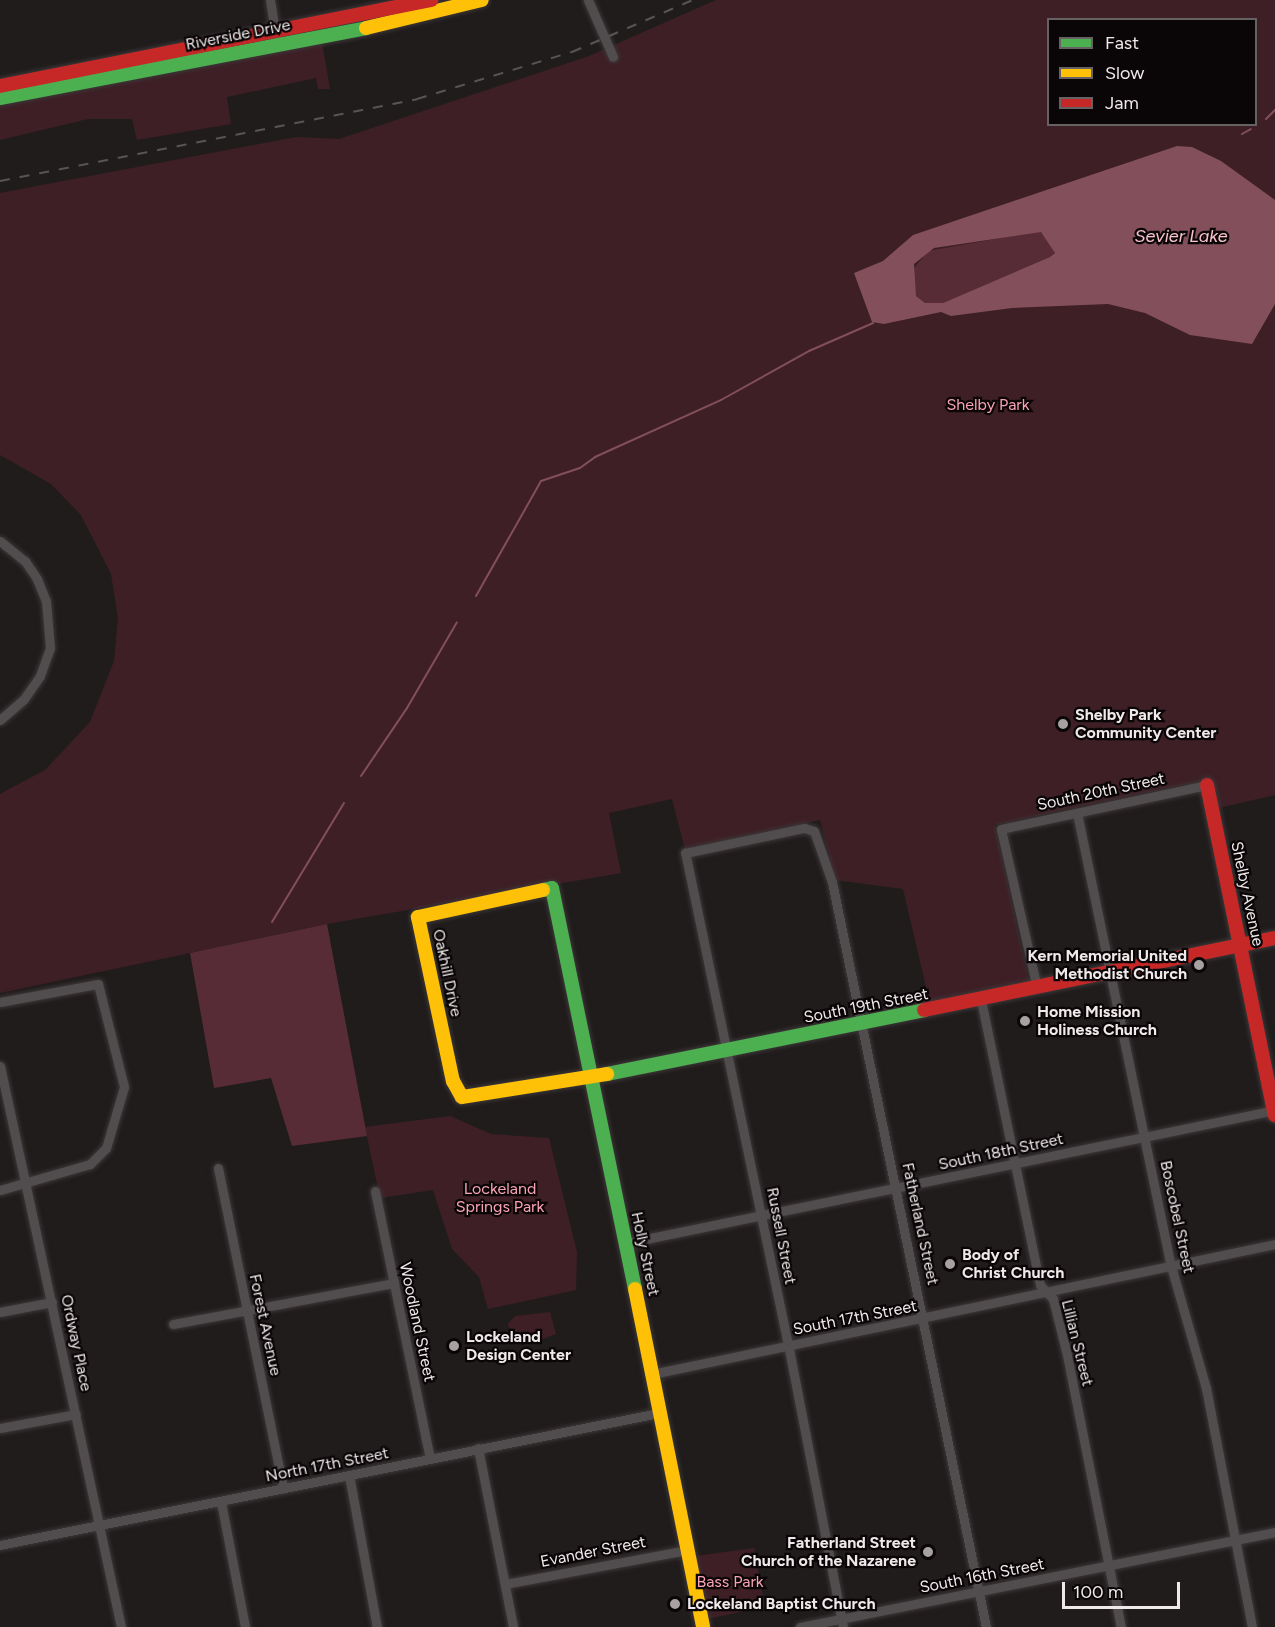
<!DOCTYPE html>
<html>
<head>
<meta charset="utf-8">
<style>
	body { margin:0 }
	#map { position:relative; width:1275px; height:1627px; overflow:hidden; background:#211c1c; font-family:Figtree,sans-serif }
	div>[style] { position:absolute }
	.green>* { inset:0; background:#3e1f26 }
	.forest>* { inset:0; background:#582c37 }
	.water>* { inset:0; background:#824f5b }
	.stream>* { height:2px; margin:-1px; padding:0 1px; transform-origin:1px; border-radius:1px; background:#824f5b }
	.roads { filter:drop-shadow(0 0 2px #3c3738) drop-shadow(0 0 2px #3c3738) }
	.street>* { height:9px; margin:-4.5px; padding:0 4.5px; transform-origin:4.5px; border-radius:4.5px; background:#514d4e }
	.fast>* { height:14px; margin:-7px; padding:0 7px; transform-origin:7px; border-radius:7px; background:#4caf50 }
	.slow>* { height:14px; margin:-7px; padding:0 7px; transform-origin:7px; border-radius:7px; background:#ffc107 }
	.jam>* { height:14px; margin:-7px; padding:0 7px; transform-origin:7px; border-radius:7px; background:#c62828 }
	.rail>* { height:2px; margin-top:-1px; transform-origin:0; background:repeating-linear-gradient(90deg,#585354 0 10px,transparent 0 20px) }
	.dots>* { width:16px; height:16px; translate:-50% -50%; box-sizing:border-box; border:3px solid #0a0607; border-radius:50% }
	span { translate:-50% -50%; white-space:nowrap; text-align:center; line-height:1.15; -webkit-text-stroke:4.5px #0a0607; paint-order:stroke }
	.street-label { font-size:16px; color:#f0e9ea }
	.park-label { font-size:16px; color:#f9a2b5 }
	.poi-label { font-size:16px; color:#f0e9ea; font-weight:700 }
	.left { translate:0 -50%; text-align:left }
	.right { translate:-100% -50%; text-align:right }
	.water-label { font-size:18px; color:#f9c3ce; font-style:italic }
	.legend { position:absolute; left:1047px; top:18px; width:210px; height:108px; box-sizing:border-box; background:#0a0607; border:2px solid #666162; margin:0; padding:8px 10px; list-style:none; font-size:18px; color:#f0e9ea }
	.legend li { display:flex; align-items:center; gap:12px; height:30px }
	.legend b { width:30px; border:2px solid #666162 }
	.scale { position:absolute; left:1062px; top:1582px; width:118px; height:27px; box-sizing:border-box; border:3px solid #f0e9ea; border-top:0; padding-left:8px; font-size:18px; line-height:21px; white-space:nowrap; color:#f0e9ea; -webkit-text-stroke:4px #0a0607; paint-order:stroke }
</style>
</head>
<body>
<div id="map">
	<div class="green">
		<div style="clip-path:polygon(evenodd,716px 0,1275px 0,1275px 795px,1218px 808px,1212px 779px,995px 825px,1029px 982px,930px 1004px,903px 889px,835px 880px,820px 820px,685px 849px,672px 799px,609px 813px,621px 873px,327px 924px,0 993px,0 794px,45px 770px,90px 722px,114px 661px,118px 618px,111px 574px,81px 515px,51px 484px,0 455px,0 193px,296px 137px,339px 139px,589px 56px,716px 0,1048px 20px,1256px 20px,1256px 124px,1048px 124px,1048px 20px)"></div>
		<div style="clip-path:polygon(322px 42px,330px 89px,318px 89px,316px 78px,227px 97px,231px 124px,137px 140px,132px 119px,88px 119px,0 140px,0 103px)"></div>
		<div style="clip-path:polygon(450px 1116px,491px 1134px,549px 1138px,577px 1252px,576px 1290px,488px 1309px,479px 1277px,452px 1249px,433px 1190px,380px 1198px,365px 1127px)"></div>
		<div style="clip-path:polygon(550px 1312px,556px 1334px,527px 1345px,512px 1340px,508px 1324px,515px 1316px)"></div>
		<div style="clip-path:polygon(754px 1548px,765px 1607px,707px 1619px,695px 1556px)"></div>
	</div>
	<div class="forest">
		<div style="clip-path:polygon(1035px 232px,1041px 232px,1053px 247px,1055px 253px,1050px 257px,943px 303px,925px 303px,916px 296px,912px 271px,928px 251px)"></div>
		<div style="clip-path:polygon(327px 924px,367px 1136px,292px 1146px,271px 1078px,214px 1088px,190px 953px)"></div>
	</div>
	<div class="water">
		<div style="clip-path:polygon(evenodd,1177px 146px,1192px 147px,1221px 161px,1275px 200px,1275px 304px,1252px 344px,1190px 335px,1145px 313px,1108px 304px,1012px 308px,951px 316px,941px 312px,884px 324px,872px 322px,854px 273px,883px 261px,913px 235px,1177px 146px,1041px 232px,1055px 253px,1050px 257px,943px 303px,925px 303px,916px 296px,914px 264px,934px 248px,1041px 232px)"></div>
	</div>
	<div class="stream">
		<div style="left:1266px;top:119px;width:13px;rotate:-45deg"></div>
		<div style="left:1242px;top:134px;width:10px;rotate:-29deg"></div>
		<div style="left:476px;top:596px;width:132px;rotate:-60.5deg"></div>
		<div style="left:541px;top:481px;width:41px;rotate:-18.4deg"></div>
		<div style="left:580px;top:468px;width:19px;rotate:-36deg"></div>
		<div style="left:595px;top:457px;width:138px;rotate:-24.3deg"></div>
		<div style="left:721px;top:400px;width:101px;rotate:-29.1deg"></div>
		<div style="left:809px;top:351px;width:70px;rotate:-23.6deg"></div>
		<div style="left:361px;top:776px;width:82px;rotate:-55.9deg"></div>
		<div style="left:407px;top:708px;width:99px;rotate:-59.8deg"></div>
		<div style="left:272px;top:922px;width:139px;rotate:-58.8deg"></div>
	</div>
	<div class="roads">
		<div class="street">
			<div style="left:270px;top:0;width:36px;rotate:81deg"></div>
			<div style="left:588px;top:0;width:62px;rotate:66.3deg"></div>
			<div style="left:0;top:541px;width:32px;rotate:39deg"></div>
			<div style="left:25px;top:561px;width:22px;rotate:56deg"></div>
			<div style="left:37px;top:579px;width:24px;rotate:68deg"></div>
			<div style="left:46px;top:601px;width:47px;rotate:85.1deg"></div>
			<div style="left:50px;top:648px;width:30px;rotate:110deg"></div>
			<div style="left:40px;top:676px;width:28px;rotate:125deg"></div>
			<div style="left:24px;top:699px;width:32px;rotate:139deg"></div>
			<div style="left:1077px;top:813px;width:463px;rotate:78.3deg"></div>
			<div style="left:1171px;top:1266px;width:127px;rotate:74deg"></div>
			<div style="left:1206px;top:1388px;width:243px;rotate:79.1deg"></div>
			<div style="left:1037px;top:988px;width:163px;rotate:-102.8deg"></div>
			<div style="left:1001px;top:829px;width:211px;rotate:-12.1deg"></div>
			<div style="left:981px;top:1000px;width:291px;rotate:78.3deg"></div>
			<div style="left:1040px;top:1285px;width:19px;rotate:47deg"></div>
			<div style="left:1053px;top:1299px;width:58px;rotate:76deg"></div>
			<div style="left:1067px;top:1355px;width:277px;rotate:78.8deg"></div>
			<div style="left:0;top:1002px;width:100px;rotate:-10.4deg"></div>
			<div style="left:98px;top:984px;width:106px;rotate:75.8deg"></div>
			<div style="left:124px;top:1087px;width:64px;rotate:106.4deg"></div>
			<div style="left:106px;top:1148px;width:23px;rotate:135deg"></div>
			<div style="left:90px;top:1164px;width:94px;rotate:163.9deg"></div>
			<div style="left:0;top:1066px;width:574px;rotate:77.83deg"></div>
			<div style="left:218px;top:1168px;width:327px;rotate:78.5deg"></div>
			<div style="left:375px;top:1191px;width:273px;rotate:78.4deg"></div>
			<div style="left:626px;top:1243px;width:662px;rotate:-11.58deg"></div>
			<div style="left:0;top:1312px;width:53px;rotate:-10.9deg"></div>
			<div style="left:173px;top:1324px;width:225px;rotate:-10.5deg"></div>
			<div style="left:652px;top:1374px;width:636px;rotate:-11.79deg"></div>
			<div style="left:0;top:1428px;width:77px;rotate:-10.4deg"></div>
			<div style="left:478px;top:1448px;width:182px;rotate:78.9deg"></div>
			<div style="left:349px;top:1475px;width:155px;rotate:79.6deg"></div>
			<div style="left:221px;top:1502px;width:127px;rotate:79.1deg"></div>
			<div style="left:0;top:1545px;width:672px;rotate:-11.33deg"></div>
			<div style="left:505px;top:1584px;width:184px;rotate:-10.6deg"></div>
			<div style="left:800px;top:1627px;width:484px;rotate:-11.3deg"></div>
			<div style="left:843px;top:1627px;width:292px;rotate:-101deg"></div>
			<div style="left:787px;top:1340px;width:498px;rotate:-101.8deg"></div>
			<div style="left:685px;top:853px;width:122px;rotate:-11.9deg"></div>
			<div style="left:804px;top:828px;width:10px;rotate:17deg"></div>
			<div style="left:814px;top:831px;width:54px;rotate:70.6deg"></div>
			<div style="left:832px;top:882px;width:761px;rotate:78.32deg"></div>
		</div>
		<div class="fast">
			<div style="left:0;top:98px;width:373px;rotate:-10.8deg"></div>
			<div style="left:543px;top:890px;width:9px;rotate:-13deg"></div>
			<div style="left:552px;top:888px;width:409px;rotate:78.3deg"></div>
			<div style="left:607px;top:1074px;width:323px;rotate:-11.4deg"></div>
		</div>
		<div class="slow">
			<div style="left:366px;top:28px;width:119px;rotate:-13.6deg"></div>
			<div style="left:543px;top:890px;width:128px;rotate:167.8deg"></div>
			<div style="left:418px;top:917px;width:168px;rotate:78deg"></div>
			<div style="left:453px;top:1081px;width:18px;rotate:61deg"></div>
			<div style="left:462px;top:1097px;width:147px;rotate:-9deg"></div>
			<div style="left:635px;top:1289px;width:345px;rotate:78.6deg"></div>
		</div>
		<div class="jam">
			<div style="left:0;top:86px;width:440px;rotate:-11.3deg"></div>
			<div style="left:1207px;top:785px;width:337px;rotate:78.4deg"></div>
			<div style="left:924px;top:1010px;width:358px;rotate:-11.6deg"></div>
		</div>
	</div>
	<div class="rail">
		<div style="left:0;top:181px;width:425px;rotate:-11.1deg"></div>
		<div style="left:417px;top:99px;width:162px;rotate:-16.9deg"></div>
		<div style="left:572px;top:52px;width:132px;rotate:-23.3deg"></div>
	</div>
	<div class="dots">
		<div style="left:1063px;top:724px;background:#a8a1a2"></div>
		<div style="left:1199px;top:965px;background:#a8a1a2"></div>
		<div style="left:1025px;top:1021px;background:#a8a1a2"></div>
		<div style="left:950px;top:1264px;background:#a8a1a2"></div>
		<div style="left:454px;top:1346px;background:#a8a1a2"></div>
		<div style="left:928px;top:1552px;background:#a8a1a2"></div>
		<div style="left:675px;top:1604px;background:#a8a1a2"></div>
	</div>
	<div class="street-label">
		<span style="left:238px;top:35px;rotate:-11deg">Riverside Drive</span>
		<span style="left:1101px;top:792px;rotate:-12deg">South 20th Street</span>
		<span style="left:1247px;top:894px;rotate:78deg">Shelby Avenue</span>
		<span style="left:447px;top:973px;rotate:78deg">Oakhill Drive</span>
		<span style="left:866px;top:1006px;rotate:-11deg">South 19th Street</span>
		<span style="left:1001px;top:1152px;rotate:-12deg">South 18th Street</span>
		<span style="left:1177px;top:1217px;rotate:78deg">Boscobel Street</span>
		<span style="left:920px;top:1224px;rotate:78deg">Fatherland Street</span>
		<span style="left:781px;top:1236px;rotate:79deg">Russell Street</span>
		<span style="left:645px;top:1254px;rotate:78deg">Holly Street</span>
		<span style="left:855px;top:1318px;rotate:-11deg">South 17th Street</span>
		<span style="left:417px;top:1322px;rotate:78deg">Woodland Street</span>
		<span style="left:265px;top:1325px;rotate:78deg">Forest Avenue</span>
		<span style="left:76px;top:1343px;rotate:78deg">Ordway Place</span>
		<span style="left:1077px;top:1343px;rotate:76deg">Lillian Street</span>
		<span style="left:327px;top:1465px;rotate:-11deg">North 17th Street</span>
		<span style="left:593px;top:1552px;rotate:-11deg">Evander Street</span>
		<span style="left:982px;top:1576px;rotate:-11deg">South 16th Street</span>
	</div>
	<div class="park-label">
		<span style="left:988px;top:405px">Shelby Park</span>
		<span style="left:500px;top:1198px">Lockeland<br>Springs Park</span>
		<span style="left:730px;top:1582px">Bass Park</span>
	</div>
	<div class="poi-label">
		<span class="left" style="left:1075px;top:724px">Shelby Park<br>Community Center</span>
		<span class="right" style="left:1187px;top:965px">Kern Memorial United<br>Methodist Church</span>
		<span class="left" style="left:1037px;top:1021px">Home Mission<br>Holiness Church</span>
		<span class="left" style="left:962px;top:1264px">Body of<br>Christ Church</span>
		<span class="left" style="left:466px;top:1346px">Lockeland<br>Design Center</span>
		<span class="right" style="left:916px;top:1552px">Fatherland Street<br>Church of the Nazarene</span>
		<span class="left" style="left:687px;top:1604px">Lockeland Baptist Church</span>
	</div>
	<div class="water-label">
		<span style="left:1181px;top:236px">Sevier Lake</span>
	</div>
	<ul class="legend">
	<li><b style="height:8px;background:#4caf50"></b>Fast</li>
	<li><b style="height:8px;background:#ffc107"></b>Slow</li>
	<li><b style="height:8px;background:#c62828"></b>Jam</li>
	</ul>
	<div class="scale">100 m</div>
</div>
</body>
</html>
